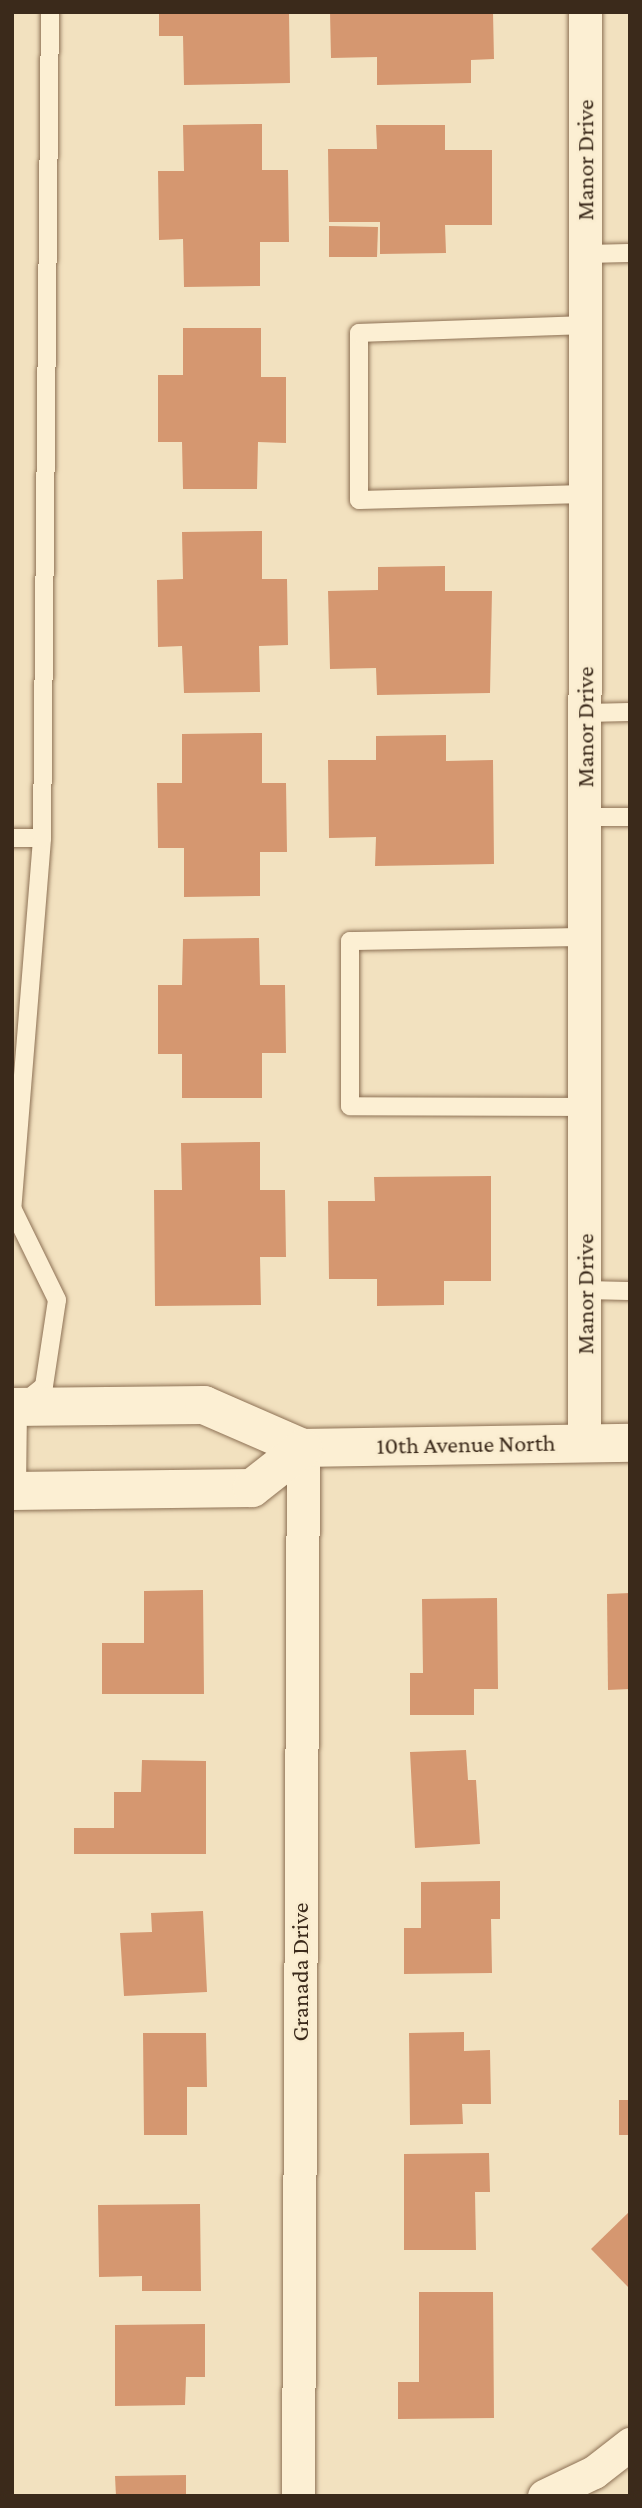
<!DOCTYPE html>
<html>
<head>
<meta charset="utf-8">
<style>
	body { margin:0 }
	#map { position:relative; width:642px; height:2508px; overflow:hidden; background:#f2e1bf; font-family:"Crimson Pro",serif }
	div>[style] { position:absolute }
	.building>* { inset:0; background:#d59770 }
	.roads { filter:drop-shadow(0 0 2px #8d7155) drop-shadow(0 0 2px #8d7155) }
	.lane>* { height:18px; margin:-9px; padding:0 9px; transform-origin:9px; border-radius:9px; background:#fcefd3 }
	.street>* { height:33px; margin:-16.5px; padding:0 16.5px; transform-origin:16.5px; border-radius:16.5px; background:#fcefd3 }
	.secondary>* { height:38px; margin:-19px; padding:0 19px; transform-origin:19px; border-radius:19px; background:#fcefd3 }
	span { translate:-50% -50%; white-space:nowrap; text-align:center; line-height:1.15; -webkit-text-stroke:5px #f9eccf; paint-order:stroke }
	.street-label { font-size:24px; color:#3b2a1b }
	.frame { position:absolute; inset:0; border:14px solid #3b2a1b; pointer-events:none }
</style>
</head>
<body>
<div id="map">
	<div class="building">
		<div style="clip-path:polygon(159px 12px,289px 12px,290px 83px,184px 85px,183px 36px,159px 36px)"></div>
		<div style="clip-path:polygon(330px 12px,493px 12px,494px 59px,471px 60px,471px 83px,377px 85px,377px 57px,331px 58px)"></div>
		<div style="clip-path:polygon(262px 124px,262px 170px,288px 170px,289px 242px,260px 242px,260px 286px,184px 287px,183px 239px,159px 240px,158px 171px,184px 171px,183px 125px)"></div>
		<div style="clip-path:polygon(376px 125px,445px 125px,445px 150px,492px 150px,492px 225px,445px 225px,446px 253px,380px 254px,380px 222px,329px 222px,328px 149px,377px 149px)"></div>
		<div style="clip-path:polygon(329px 226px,378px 227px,377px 257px,329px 257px)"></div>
		<div style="clip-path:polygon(183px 328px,261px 328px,261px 377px,286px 377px,286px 443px,258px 442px,257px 489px,183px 489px,182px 442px,158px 442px,158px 375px,183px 375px)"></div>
		<div style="clip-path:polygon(262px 531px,262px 579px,287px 579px,288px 645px,259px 646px,260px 692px,184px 693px,182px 646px,158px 647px,157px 580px,183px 579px,182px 532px)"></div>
		<div style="clip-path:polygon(445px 566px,445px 591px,492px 591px,490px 693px,377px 695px,376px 668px,330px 669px,328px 591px,378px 590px,378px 567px)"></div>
		<div style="clip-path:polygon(262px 733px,262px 783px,286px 783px,287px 852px,260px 852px,260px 896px,184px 897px,184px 848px,158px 848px,157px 783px,182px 783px,182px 734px)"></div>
		<div style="clip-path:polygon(446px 735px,446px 761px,493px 760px,494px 864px,375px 866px,376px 837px,329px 838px,328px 760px,376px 760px,376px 736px)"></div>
		<div style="clip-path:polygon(259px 938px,260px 985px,285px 985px,286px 1053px,262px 1053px,262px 1098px,182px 1098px,182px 1054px,158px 1054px,158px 985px,182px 985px,183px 939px)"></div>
		<div style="clip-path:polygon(260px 1142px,260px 1190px,285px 1190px,286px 1257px,260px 1257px,261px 1305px,155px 1306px,154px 1190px,182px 1190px,181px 1143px)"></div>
		<div style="clip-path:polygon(491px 1176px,491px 1281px,444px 1281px,444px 1305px,377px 1306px,377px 1279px,329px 1279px,328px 1201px,375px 1201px,374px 1177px)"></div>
		<div style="clip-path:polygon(203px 1590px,204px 1694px,102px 1694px,102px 1643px,144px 1643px,144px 1591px)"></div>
		<div style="clip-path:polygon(630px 1593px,630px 1689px,608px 1690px,607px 1594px)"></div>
		<div style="clip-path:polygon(497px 1598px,498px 1689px,474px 1689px,474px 1715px,410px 1715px,410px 1673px,423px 1673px,422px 1599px)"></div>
		<div style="clip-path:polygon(466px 1750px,468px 1780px,476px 1780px,480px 1844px,415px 1848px,410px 1752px)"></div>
		<div style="clip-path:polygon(142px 1760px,206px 1761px,206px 1854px,74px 1854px,74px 1828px,114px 1828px,114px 1792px,141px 1792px)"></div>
		<div style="clip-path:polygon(500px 1881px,500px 1919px,491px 1919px,492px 1973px,404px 1974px,404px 1928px,421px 1928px,421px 1882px)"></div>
		<div style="clip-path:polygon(203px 1911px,207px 1992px,124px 1996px,120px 1933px,152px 1932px,151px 1913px)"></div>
		<div style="clip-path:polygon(464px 2032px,464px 2051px,490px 2050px,491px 2104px,462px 2104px,463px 2124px,410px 2125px,409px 2033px)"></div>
		<div style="clip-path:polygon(143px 2033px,206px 2033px,207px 2087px,187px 2087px,187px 2135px,144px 2135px)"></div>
		<div style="clip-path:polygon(619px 2100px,630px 2100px,630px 2135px,619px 2135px)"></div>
		<div style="clip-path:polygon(489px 2153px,490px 2192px,475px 2192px,476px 2250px,404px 2250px,404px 2154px)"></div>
		<div style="clip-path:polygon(200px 2204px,201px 2291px,142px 2291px,142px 2276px,99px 2277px,98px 2205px)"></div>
		<div style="clip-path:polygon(630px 2211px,630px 2289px,591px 2249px)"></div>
		<div style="clip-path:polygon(419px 2292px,493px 2292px,494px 2418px,398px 2419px,398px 2382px,419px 2382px)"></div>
		<div style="clip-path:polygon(205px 2324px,205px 2377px,186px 2377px,185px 2405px,115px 2406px,115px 2325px)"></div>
		<div style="clip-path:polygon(186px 2475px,186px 2496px,116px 2496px,115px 2476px)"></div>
	</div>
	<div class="roads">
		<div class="lane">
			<div style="left:585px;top:254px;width:45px;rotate:-1.3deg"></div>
			<div style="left:585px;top:494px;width:226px;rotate:178.5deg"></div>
			<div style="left:359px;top:500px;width:167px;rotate:-90deg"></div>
			<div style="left:359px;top:333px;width:226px;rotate:-2deg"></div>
			<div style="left:585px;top:713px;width:45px;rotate:-1.3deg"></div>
			<div style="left:585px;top:817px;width:45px"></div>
			<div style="left:12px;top:838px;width:30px"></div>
			<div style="left:585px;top:1107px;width:235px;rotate:-179.8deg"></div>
			<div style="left:350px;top:1106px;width:165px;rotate:-90deg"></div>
			<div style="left:350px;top:941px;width:235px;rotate:-1deg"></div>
			<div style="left:13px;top:1210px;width:100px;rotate:63.9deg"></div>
			<div style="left:57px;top:1300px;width:87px;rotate:98.6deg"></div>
			<div style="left:44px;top:1386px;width:33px;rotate:141deg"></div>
			<div style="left:18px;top:1407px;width:84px;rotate:90.7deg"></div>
			<div style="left:12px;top:1212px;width:375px;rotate:-85.4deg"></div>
			<div style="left:42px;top:838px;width:826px;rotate:-89.45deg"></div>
			<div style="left:584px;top:1290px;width:46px;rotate:1.2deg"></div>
		</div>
		<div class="street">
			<div style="left:584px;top:1442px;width:1430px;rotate:-89.96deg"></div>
			<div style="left:298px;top:2496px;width:1048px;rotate:-89.73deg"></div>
			<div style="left:544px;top:2496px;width:55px;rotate:-25.6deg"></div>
			<div style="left:594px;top:2472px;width:46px;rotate:-37.9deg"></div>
		</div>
		<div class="secondary">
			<div style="left:12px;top:1407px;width:192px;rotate:-0.6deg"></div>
			<div style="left:204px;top:1405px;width:108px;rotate:23.5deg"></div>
			<div style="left:303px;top:1448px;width:327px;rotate:-0.9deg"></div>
			<div style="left:12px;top:1491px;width:240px;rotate:-0.7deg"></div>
			<div style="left:252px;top:1488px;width:65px;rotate:-38.1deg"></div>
		</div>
	</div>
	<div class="street-label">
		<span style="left:585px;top:160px;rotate:-90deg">Manor Drive</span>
		<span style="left:585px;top:727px;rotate:-90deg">Manor Drive</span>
		<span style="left:585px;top:1294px;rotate:-90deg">Manor Drive</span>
		<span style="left:466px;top:1444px;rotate:-1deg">10th Avenue North</span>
		<span style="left:300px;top:1972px;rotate:-90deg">Granada Drive</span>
	</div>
	<div class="frame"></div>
</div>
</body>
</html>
